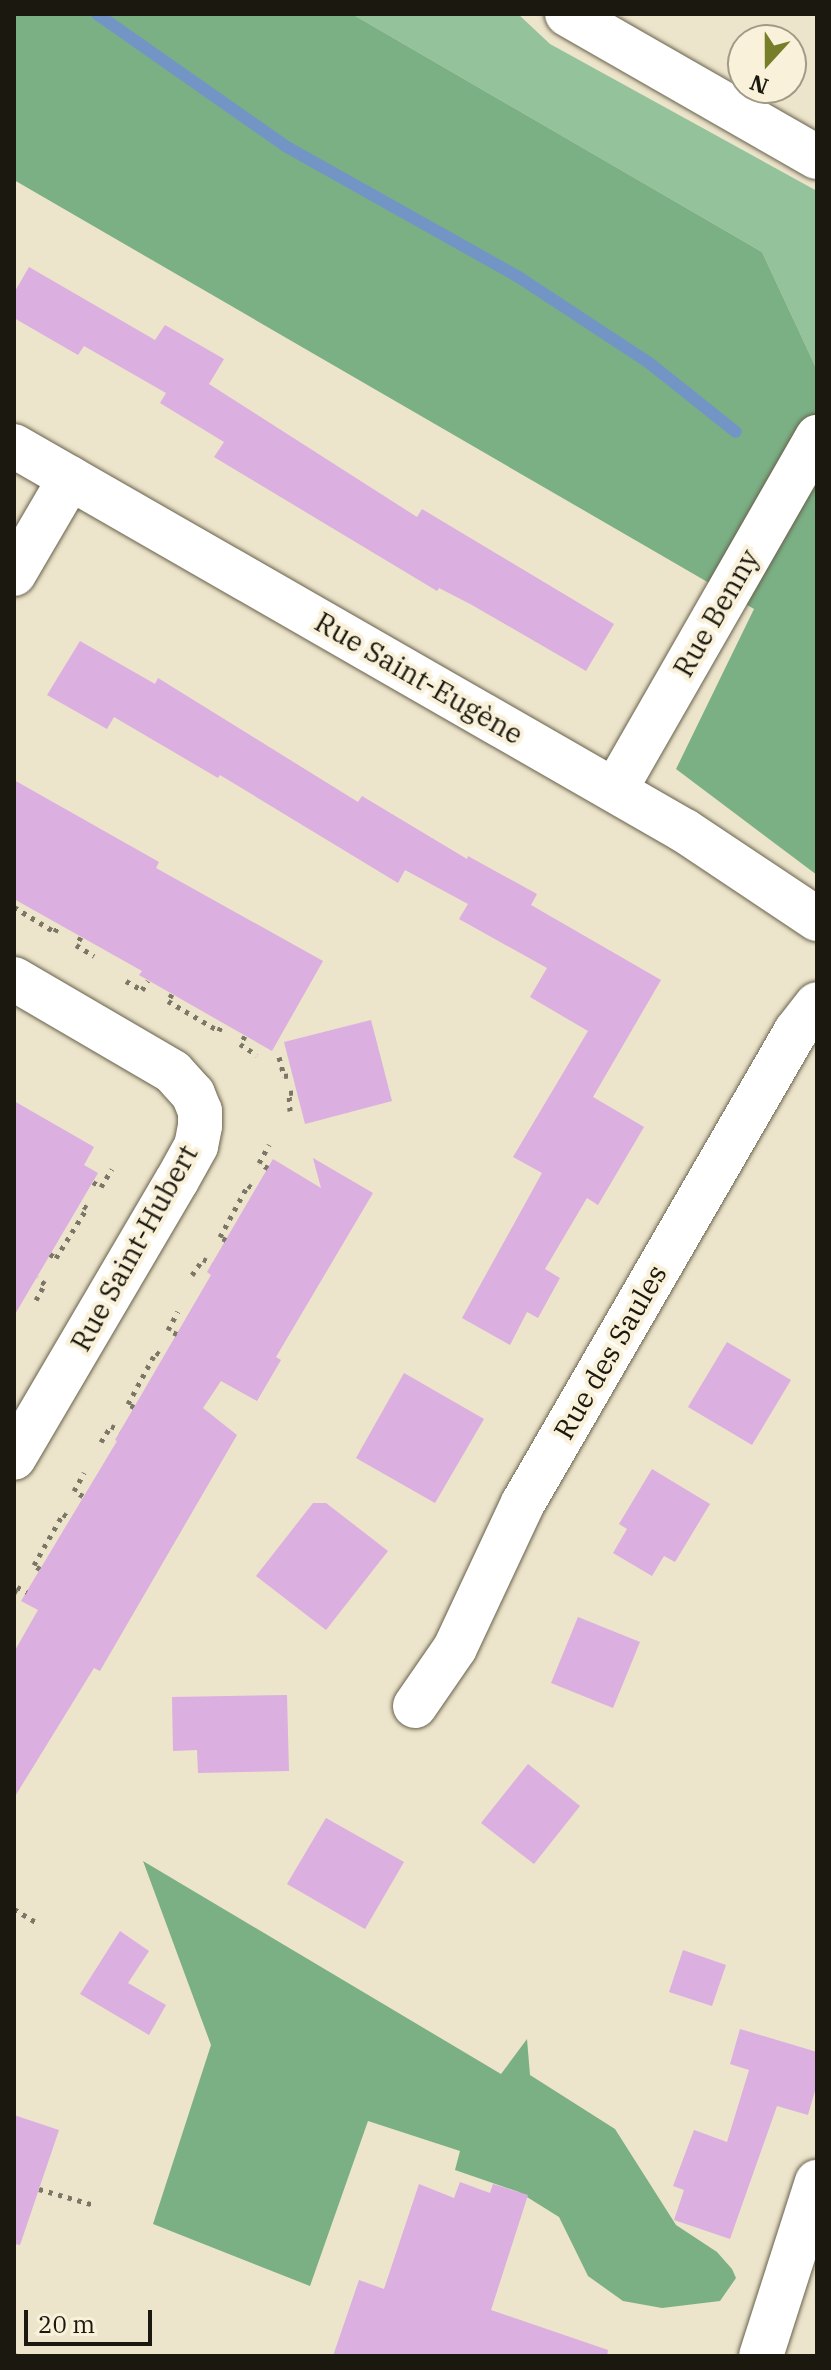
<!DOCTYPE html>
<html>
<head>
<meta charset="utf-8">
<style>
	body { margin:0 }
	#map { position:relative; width:831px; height:2370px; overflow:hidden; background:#ece4cb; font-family:"IBM Plex Serif",serif }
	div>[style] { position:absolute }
	.green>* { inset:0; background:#93c29b }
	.forest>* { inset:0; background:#7bb085 }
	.stream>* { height:12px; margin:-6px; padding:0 6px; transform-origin:6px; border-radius:6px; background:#7295c6 }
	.building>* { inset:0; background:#dbafe0 }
	.path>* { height:5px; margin-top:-2.5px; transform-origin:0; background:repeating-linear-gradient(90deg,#7b7666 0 4px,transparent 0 10px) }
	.roads { filter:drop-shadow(0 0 2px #68614c) drop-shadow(0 0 2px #68614c) }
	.street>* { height:44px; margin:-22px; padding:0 22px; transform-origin:22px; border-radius:22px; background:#fff }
	.secondary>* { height:44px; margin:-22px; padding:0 22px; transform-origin:22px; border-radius:22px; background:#fff }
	span { translate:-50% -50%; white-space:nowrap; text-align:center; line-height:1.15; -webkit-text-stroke:8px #f9f1d9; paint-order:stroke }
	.street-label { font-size:28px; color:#1b1810 }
	.frame { position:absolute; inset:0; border:16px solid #1b1810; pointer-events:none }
	.north { position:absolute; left:727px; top:24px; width:80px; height:80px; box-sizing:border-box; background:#f9f1d9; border:2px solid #a09a89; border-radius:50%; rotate:201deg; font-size:22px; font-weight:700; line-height:32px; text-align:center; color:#1b1810 }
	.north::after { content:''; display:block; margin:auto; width:28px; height:36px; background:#767e29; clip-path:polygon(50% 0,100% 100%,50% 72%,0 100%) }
	.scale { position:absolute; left:24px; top:2310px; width:128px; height:36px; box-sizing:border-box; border:4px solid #1b1810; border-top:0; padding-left:10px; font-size:24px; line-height:28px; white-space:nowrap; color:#1b1810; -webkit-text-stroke:6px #f9f1d9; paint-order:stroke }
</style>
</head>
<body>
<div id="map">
	<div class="green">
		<div style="clip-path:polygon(352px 14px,518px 14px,550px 44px,817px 191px,817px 370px,762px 252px)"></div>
	</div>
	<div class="forest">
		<div style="clip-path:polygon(14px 14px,352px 14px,762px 252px,817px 370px,817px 875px,676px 769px,754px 609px,14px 180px)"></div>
		<div style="clip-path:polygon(143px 1861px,501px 2074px,527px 2039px,530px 2075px,615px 2129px,676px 2225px,717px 2252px,732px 2269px,736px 2278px,720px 2301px,662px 2308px,623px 2301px,588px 2276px,559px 2217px,519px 2192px,455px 2170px,460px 2151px,368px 2121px,310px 2286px,153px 2224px,211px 2045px)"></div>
	</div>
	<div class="stream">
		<div style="left:97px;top:14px;width:232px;rotate:35deg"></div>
		<div style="left:287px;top:147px;width:264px;rotate:29.3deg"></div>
		<div style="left:517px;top:276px;width:157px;rotate:33.3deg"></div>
		<div style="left:648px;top:362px;width:112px;rotate:38.5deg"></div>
	</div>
	<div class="building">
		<div style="clip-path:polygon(29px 267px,155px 340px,165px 325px,224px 359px,209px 384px,417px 517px,422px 509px,614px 624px,586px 671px,472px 605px,439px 588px,437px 591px,214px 457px,224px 442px,160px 403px,166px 393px,84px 346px,78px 355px,14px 318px,14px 293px)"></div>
		<div style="clip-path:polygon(80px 641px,155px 684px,158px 678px,358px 802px,362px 796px,467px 859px,468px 856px,537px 894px,531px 905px,661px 980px,593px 1097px,644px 1127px,598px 1205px,587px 1198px,545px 1269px,560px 1278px,538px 1318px,527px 1312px,510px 1345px,462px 1318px,542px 1173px,513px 1157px,588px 1031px,530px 997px,547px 968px,459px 919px,468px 904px,405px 870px,398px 883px,220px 775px,218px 778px,114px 717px,107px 729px,47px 695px)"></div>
		<div style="clip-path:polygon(14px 780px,159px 862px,156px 868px,323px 961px,272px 1051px,139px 975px,142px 971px,14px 899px)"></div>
		<div style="clip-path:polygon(371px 1020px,392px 1101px,305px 1124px,284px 1042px)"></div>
		<div style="clip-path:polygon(14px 1101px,94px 1147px,84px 1165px,98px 1173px,14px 1316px)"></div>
		<div style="clip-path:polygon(313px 1158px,373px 1193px,276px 1357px,281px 1360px,257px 1401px,221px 1381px,203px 1408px,237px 1435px,100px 1671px,94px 1668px,14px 1798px,14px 1652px,38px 1610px,21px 1601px,117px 1441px,115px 1440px,211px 1275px,207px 1272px,273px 1159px,321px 1188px)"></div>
		<div style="clip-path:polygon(727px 1342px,791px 1380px,752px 1445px,688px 1407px)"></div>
		<div style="clip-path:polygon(404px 1373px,484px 1419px,435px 1503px,356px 1458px)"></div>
		<div style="clip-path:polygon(652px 1469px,710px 1504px,675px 1562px,664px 1556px,652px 1576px,613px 1553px,627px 1529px,619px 1524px)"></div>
		<div style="clip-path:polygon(313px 1503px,326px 1503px,388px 1551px,326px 1630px,256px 1576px)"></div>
		<div style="clip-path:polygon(578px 1617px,640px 1642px,613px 1708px,551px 1683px)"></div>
		<div style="clip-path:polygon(287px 1695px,289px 1771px,198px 1773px,197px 1750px,173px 1751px,172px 1697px)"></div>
		<div style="clip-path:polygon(528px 1764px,580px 1806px,534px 1864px,481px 1823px)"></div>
		<div style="clip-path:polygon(326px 1818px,404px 1862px,365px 1929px,287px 1884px)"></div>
		<div style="clip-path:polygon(120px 1931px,149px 1951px,128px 1983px,166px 2005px,149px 2035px,80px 1994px)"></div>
		<div style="clip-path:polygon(683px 1950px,726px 1965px,712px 2006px,669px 1992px)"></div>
		<div style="clip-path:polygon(740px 2029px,817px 2052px,817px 2084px,808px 2115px,777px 2106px,730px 2239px,674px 2220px,684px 2190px,673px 2186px,694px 2130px,727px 2142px,749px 2070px,730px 2064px)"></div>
		<div style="clip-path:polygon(14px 2115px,59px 2130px,20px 2245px,14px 2244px)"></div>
		<div style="clip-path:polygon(460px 2182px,490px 2193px,493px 2184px,528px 2195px,491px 2310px,608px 2350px,607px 2356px,333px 2356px,359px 2280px,384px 2289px,419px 2184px,454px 2198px)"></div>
	</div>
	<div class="path">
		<div style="left:14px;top:907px;width:48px;rotate:31.4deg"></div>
		<div style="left:55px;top:932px;width:9px;rotate:-63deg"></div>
		<div style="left:81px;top:937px;width:9px;rotate:122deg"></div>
		<div style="left:76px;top:945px;width:21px;rotate:31deg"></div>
		<div style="left:126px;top:981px;width:18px;rotate:29deg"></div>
		<div style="left:142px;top:990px;width:11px;rotate:-56deg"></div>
		<div style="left:172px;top:994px;width:8px;rotate:120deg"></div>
		<div style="left:168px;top:1001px;width:59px;rotate:30.5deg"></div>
		<div style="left:219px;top:1031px;width:9px;rotate:-69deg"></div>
		<div style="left:245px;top:1036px;width:9px;rotate:122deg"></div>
		<div style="left:240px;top:1044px;width:20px;rotate:33deg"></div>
		<div style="left:279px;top:1057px;width:20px;rotate:75deg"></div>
		<div style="left:284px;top:1076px;width:8px;rotate:-7deg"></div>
		<div style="left:290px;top:1111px;width:18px;rotate:-93deg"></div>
		<div style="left:289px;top:1093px;width:8px;rotate:-7deg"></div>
		<div style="left:268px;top:1168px;width:10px;rotate:-151deg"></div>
		<div style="left:259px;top:1163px;width:21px;rotate:-61deg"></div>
		<div style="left:93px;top:1182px;width:9px;rotate:32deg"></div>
		<div style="left:101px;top:1187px;width:21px;rotate:-59deg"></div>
		<div style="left:226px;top:1240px;width:7px;rotate:-153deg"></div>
		<div style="left:220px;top:1237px;width:59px;rotate:-61.7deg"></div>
		<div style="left:248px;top:1185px;width:9px;rotate:36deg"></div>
		<div style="left:50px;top:1254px;width:7px;rotate:34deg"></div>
		<div style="left:56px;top:1258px;width:59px;rotate:-58.2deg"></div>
		<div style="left:87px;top:1208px;width:8px;rotate:-150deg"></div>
		<div style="left:192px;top:1275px;width:19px;rotate:-55deg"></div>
		<div style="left:203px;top:1259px;width:10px;rotate:24deg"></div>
		<div style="left:36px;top:1300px;width:18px;rotate:-61deg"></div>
		<div style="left:45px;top:1284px;width:10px;rotate:-143deg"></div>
		<div style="left:177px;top:1334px;width:10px;rotate:-156deg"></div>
		<div style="left:168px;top:1330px;width:21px;rotate:-62deg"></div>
		<div style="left:134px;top:1407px;width:7px;rotate:-153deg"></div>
		<div style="left:128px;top:1404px;width:59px;rotate:-61.7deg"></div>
		<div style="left:156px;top:1352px;width:9px;rotate:36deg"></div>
		<div style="left:101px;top:1442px;width:19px;rotate:-58deg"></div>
		<div style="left:111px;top:1426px;width:10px;rotate:24deg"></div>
		<div style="left:83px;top:1496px;width:10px;rotate:-151deg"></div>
		<div style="left:74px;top:1491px;width:21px;rotate:-61deg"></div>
		<div style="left:40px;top:1569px;width:7px;rotate:-146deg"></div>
		<div style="left:34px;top:1565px;width:59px;rotate:-60.4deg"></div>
		<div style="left:63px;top:1514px;width:8px;rotate:30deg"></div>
		<div style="left:14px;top:1593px;width:7px;rotate:-63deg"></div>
		<div style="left:17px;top:1587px;width:11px;rotate:27deg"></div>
		<div style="left:14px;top:1909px;width:29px;rotate:31deg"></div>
		<div style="left:39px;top:2189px;width:57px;rotate:16.2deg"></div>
		<div style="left:14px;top:2355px;width:3px;rotate:18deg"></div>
	</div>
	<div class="roads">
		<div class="street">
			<div style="left:567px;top:14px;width:288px;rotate:29.8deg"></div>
			<div style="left:14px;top:574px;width:111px;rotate:-59.7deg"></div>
			<div style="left:615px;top:790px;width:407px;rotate:-60.2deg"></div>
			<div style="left:14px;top:979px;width:184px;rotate:30.3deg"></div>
			<div style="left:173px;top:1072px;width:30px;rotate:48deg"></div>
			<div style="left:193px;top:1094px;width:18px;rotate:68deg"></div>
			<div style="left:200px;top:1111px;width:15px;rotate:90deg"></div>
			<div style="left:200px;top:1126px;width:20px;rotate:101deg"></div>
			<div style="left:196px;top:1146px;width:39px;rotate:119deg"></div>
			<div style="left:177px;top:1180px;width:322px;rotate:120.4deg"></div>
			<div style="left:415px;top:1706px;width:70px;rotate:-55.4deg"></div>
			<div style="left:455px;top:1648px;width:160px;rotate:-64.9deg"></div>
			<div style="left:523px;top:1503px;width:545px;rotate:-59.96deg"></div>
			<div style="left:796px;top:1031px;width:34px;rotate:-52deg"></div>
		</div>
		<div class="secondary">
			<div style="left:14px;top:446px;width:774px;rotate:29.85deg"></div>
			<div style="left:685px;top:831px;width:159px;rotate:33.7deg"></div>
			<div style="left:761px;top:2356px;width:183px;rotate:-72.2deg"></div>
		</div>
	</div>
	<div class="street-label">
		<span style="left:716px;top:613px;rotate:-60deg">Rue Benny</span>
		<span style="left:419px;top:678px;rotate:30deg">Rue Saint-Eugène</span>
		<span style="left:134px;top:1248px;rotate:-61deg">Rue Saint-Hubert</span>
		<span style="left:610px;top:1352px;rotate:-60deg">Rue des Saules</span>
	</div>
	<div class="frame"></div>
	<div class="north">N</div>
	<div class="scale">20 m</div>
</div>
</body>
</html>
